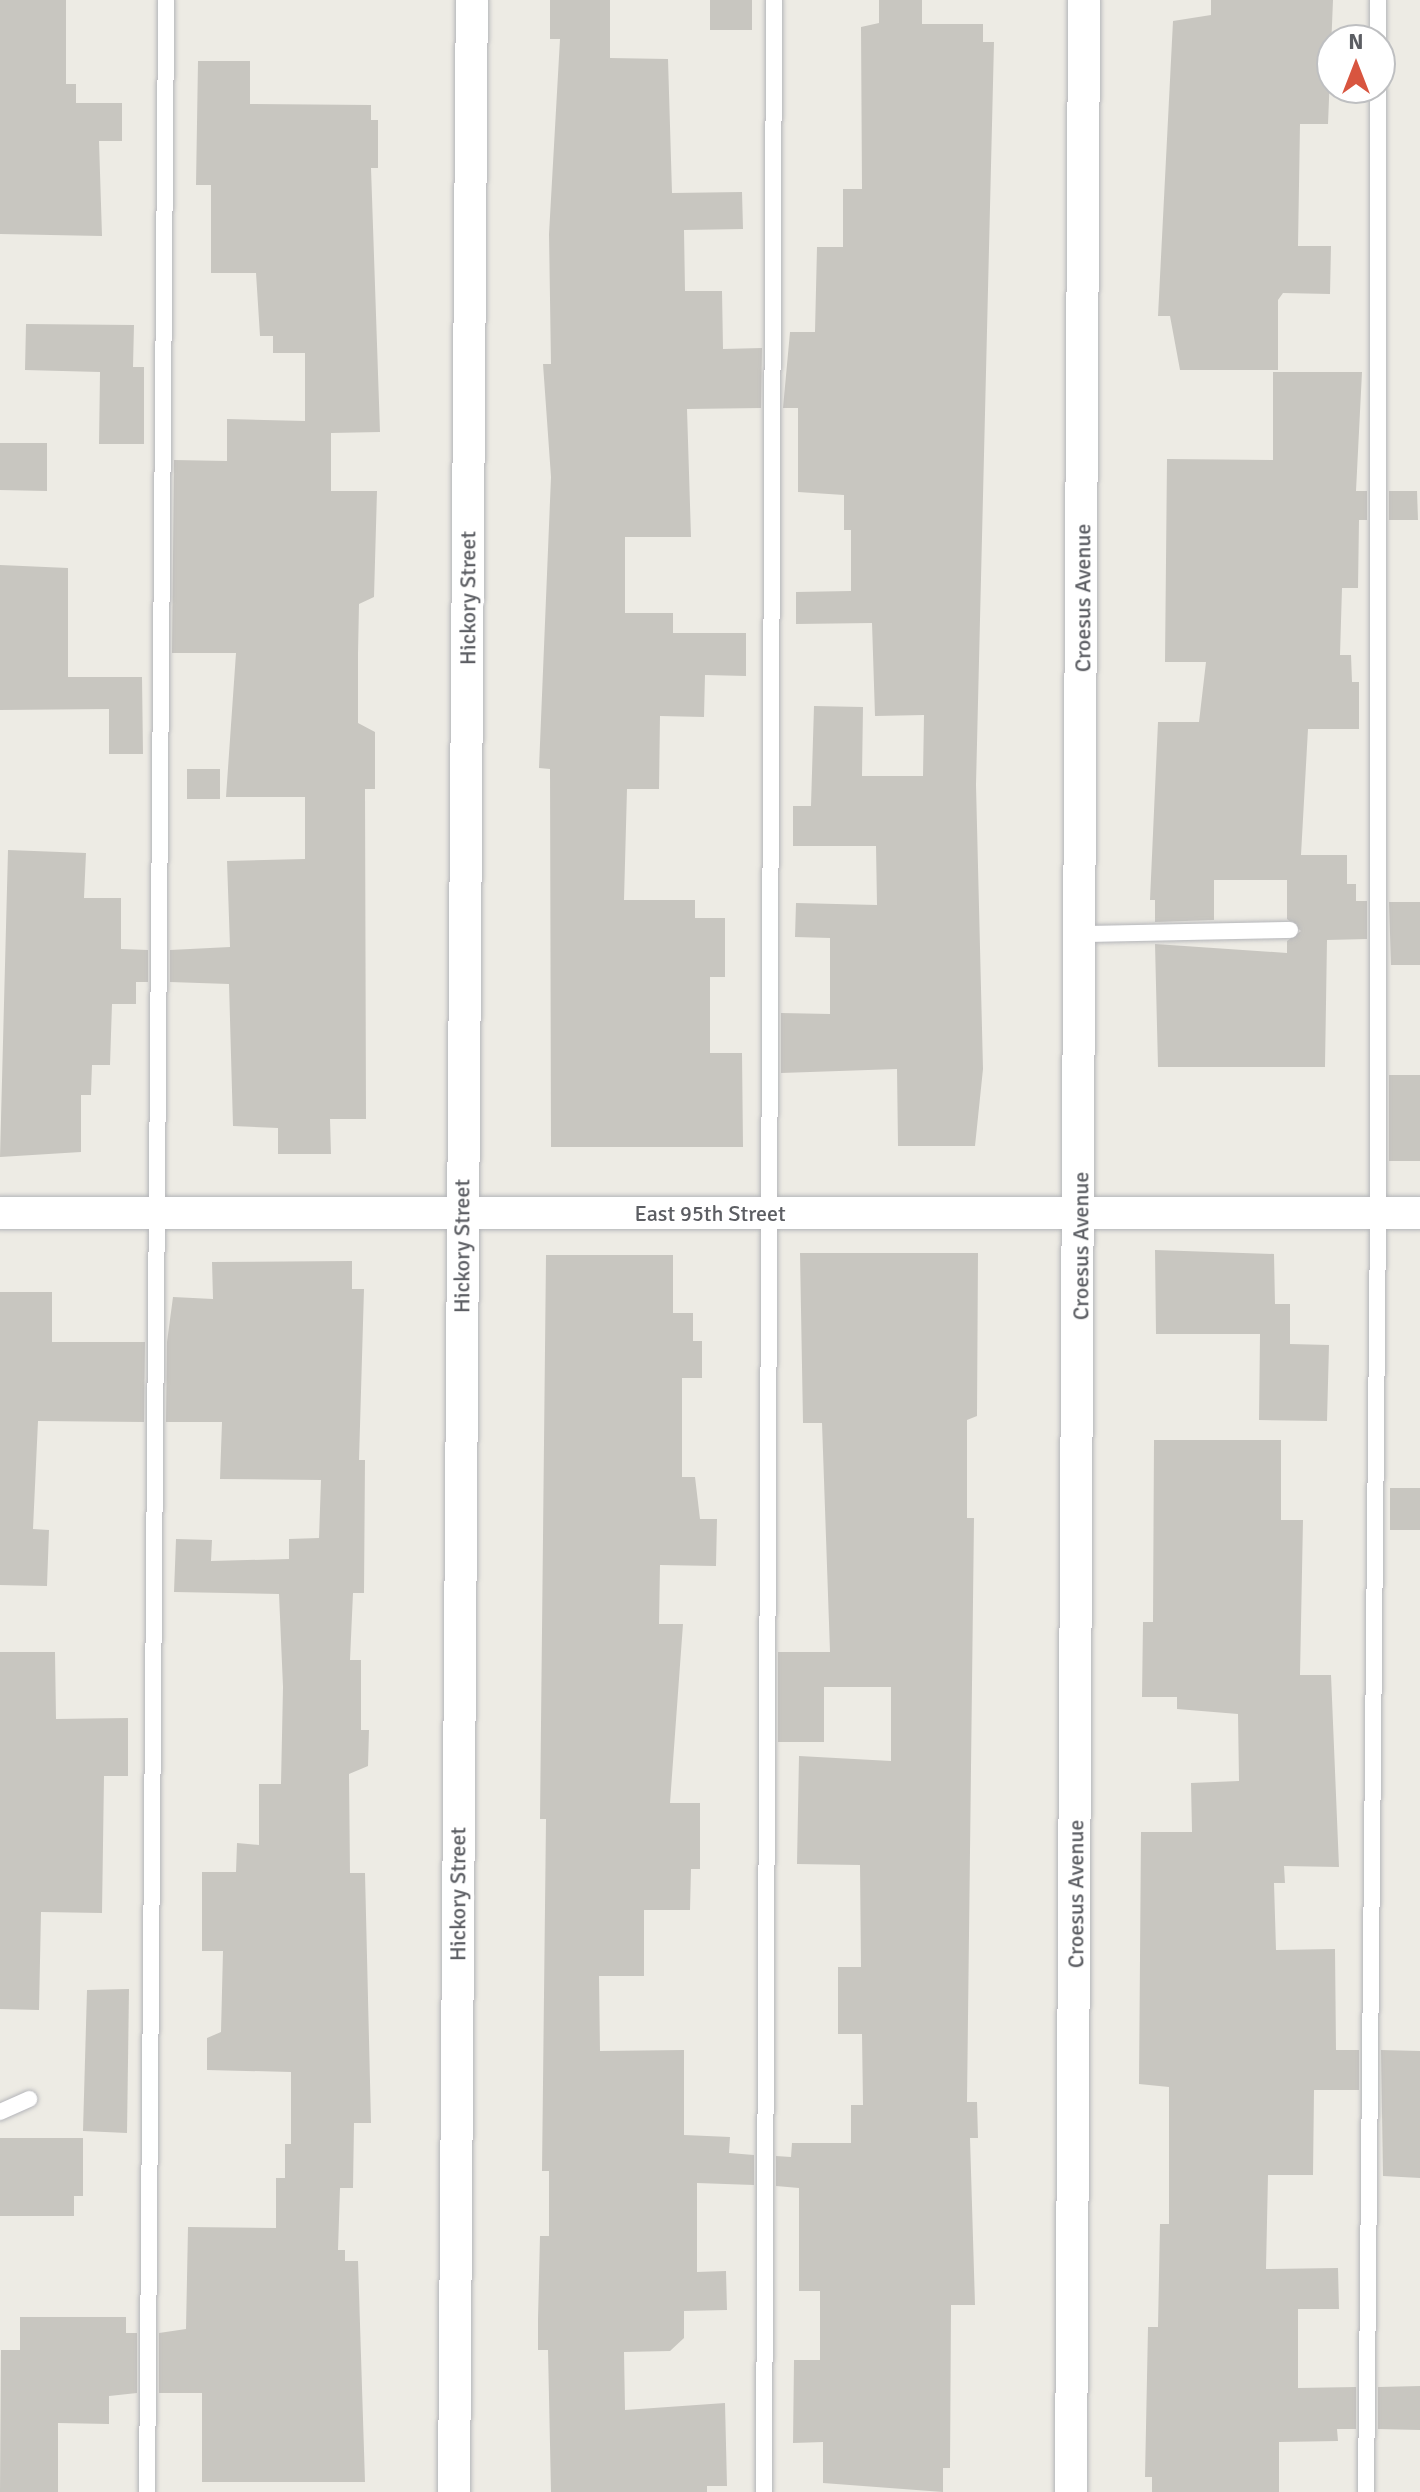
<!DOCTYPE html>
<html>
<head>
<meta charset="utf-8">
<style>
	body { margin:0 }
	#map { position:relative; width:1420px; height:2492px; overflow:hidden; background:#edebe4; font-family:Signika,sans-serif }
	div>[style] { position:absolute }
	.building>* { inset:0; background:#c8c6c0 }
	.roads { filter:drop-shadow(0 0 2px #b4b5b9) drop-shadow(0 0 2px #b4b5b9) }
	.service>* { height:16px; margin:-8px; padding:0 8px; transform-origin:8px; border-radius:8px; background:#fff }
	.minor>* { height:32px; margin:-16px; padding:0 16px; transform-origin:16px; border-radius:16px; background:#fff }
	span { translate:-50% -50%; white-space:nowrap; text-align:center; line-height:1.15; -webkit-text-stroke:7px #fff; paint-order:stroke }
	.street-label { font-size:22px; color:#5c5e63 }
	.north { position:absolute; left:1316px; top:24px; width:80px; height:80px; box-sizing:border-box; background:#fff; border:2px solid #bebfc1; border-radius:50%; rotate:0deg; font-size:22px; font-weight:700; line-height:32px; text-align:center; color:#5c5e63 }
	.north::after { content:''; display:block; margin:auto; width:28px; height:36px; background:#d8553f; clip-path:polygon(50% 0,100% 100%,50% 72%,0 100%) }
</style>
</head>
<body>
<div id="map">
	<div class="building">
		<div style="clip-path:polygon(0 0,66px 0,66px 84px,76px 84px,76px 103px,122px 103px,122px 141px,99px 141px,102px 236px,0 234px)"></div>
		<div style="clip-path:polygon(550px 0,610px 0,610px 58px,668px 59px,672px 193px,742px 192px,743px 229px,684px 230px,685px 291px,722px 291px,723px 349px,762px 348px,761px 408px,687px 409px,691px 537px,625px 537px,625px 613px,673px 613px,673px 633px,746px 633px,746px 676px,705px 675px,704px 717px,660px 716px,659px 789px,627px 789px,624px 900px,695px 900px,695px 918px,725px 918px,725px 977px,710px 977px,710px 1053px,742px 1053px,743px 1147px,551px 1147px,550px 769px,539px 768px,551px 477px,543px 364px,551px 364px,549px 234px,560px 39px,550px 39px)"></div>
		<div style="clip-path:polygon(710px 0,752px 0,752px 30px,710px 30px)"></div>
		<div style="clip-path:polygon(879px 0,922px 0,922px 24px,983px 24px,983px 42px,994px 42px,976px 785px,983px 1069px,975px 1146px,898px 1146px,897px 1069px,781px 1073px,781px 1013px,830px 1014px,830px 938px,795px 937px,796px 903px,877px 905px,876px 846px,793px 846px,793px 806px,811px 806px,814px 706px,863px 707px,862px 776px,923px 776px,924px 715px,875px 716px,872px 623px,796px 624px,796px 592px,851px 591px,851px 530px,844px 530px,844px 495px,798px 492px,798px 408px,783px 408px,790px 332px,815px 332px,817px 247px,843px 247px,843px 189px,862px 189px,861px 27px,879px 23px)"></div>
		<div style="clip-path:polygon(1211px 0,1333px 0,1328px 124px,1300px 124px,1298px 246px,1331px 246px,1330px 294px,1283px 293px,1278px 300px,1278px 370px,1180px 370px,1170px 316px,1158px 316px,1173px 21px,1211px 15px)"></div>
		<div style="clip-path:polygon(198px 61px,250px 61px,250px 104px,371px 105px,371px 120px,378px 120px,378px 168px,371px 168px,380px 432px,331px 433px,331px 491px,377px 491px,374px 597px,359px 604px,358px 654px,358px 723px,375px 732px,375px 789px,365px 789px,366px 1119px,330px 1119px,331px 1154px,278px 1154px,278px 1128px,233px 1126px,229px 984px,170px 982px,170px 950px,230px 947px,227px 861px,305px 859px,305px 797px,226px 797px,236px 653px,172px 653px,174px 460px,227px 461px,227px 419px,305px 421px,305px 353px,273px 353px,273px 336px,260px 336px,256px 273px,211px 273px,211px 185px,196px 185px)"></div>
		<div style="clip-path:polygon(26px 324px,134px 325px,133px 367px,144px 367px,144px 444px,99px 444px,100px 372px,25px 370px)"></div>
		<div style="clip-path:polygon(1273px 372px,1362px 372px,1356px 491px,1367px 491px,1367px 520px,1359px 520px,1358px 588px,1342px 588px,1340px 655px,1351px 655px,1352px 682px,1359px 682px,1359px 729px,1308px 729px,1301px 855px,1347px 855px,1347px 884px,1356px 884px,1356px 901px,1367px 901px,1367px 939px,1327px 940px,1325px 1067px,1158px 1067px,1155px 944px,1287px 953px,1287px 941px,1301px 931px,1287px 919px,1287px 880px,1214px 880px,1214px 920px,1155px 922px,1155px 900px,1150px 900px,1158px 722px,1199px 722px,1206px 662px,1165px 662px,1167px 459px,1273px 460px)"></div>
		<div style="clip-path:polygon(0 443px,47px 443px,47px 491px,0 490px)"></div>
		<div style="clip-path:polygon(1389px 491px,1417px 491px,1418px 520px,1389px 520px)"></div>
		<div style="clip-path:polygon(0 565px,68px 568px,68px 677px,142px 677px,143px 754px,109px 754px,109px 709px,0 710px)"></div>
		<div style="clip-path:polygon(187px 769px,220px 769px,220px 799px,187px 799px)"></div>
		<div style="clip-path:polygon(8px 850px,86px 853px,84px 898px,121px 898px,121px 949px,148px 950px,148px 982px,136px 982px,136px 1004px,112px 1004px,110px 1065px,92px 1065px,91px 1095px,81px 1095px,81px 1152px,0 1157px)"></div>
		<div style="clip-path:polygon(1389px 902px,1420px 902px,1420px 965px,1391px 965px)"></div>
		<div style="clip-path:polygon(1389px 1075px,1420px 1075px,1420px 1161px,1389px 1161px)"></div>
		<div style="clip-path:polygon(1155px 1250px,1274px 1254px,1275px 1304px,1290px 1304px,1290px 1344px,1329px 1345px,1327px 1421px,1259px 1420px,1260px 1334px,1156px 1334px)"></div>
		<div style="clip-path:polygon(800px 1253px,978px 1253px,977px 1416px,967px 1420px,967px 1518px,974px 1518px,967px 2102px,977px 2102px,978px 2138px,970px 2138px,975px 2305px,951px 2305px,950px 2468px,943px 2468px,943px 2492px,823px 2483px,823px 2442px,793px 2443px,794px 2360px,820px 2360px,820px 2291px,799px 2291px,799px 2188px,776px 2186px,776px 2156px,791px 2157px,792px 2143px,851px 2143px,851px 2105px,863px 2105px,862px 2034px,838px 2034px,838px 1967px,861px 1967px,860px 1865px,797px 1864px,799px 1756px,891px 1761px,891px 1687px,824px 1687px,824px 1742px,778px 1742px,778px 1652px,830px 1652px,822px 1423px,803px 1423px)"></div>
		<div style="clip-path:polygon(546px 1255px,673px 1255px,673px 1313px,693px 1313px,693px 1341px,702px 1341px,702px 1378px,682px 1378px,682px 1477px,695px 1477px,700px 1519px,717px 1519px,716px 1566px,660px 1565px,659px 1624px,683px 1624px,670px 1803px,700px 1803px,700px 1869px,691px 1869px,690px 1910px,644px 1910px,644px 1976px,599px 1976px,600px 2051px,684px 2050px,684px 2135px,730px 2137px,729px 2153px,754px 2155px,754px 2185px,697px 2183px,697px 2272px,726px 2271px,727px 2310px,684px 2311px,684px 2338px,670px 2351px,624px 2352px,625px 2410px,725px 2403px,727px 2486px,707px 2486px,707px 2492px,551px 2492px,548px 2350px,538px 2350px,538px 2319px,540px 2236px,549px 2236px,549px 2171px,542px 2171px,546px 1819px,540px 1819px)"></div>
		<div style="clip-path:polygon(352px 1261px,352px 1289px,364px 1289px,359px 1460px,365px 1460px,364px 1593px,353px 1593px,350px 1660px,361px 1660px,361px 1730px,369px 1730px,368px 1766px,349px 1774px,350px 1873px,365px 1873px,371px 2123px,354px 2123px,353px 2188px,340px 2188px,338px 2250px,345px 2250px,345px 2261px,358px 2261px,365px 2482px,202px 2482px,202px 2393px,159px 2393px,159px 2333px,186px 2329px,188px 2227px,276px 2228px,276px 2178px,285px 2178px,285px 2144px,291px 2144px,291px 2072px,207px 2070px,207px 2038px,221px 2032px,223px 1951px,202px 1951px,202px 1872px,236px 1872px,237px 1843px,259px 1845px,259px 1784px,281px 1784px,283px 1687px,279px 1594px,174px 1592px,176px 1539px,212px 1540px,211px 1561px,289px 1559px,289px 1539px,319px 1538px,321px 1480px,220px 1479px,222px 1422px,166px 1422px,167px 1342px,173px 1297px,213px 1299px,212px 1262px)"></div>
		<div style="clip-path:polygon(0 1292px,52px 1292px,52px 1342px,145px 1342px,144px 1422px,38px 1421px,33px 1529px,49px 1530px,47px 1586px,0 1585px)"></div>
		<div style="clip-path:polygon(1154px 1440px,1281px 1440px,1281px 1520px,1303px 1520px,1300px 1675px,1331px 1675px,1339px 1867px,1284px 1866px,1285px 1883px,1274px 1883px,1276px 1950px,1335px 1949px,1336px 2050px,1359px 2050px,1359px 2090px,1314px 2090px,1313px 2175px,1268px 2175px,1266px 2269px,1338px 2268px,1339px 2309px,1298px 2309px,1298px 2388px,1356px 2387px,1356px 2429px,1337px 2429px,1338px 2441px,1279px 2442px,1279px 2492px,1152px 2492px,1152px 2477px,1145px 2477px,1148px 2327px,1158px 2327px,1160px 2224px,1169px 2224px,1169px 2087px,1139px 2084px,1141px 1832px,1192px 1832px,1191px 1783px,1239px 1781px,1238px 1714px,1177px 1709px,1177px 1697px,1142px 1697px,1143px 1622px,1153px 1622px)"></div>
		<div style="clip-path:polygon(1390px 1488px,1420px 1488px,1420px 1530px,1390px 1530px)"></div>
		<div style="clip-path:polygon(0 1652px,55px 1652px,56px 1719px,128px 1718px,128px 1776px,104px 1776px,102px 1913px,41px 1912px,39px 2010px,0 2009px)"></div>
		<div style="clip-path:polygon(129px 1989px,127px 2133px,83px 2131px,87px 1990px)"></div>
		<div style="clip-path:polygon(1381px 2050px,1420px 2051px,1420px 2178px,1383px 2176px)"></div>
		<div style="clip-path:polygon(0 2138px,83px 2138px,83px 2196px,74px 2196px,74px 2216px,0 2216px)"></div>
		<div style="clip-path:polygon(20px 2317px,126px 2317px,126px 2333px,137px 2333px,137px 2393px,109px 2396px,109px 2424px,58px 2423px,58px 2492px,0 2492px,1px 2350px,20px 2350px)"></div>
		<div style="clip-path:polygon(1420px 2386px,1420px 2430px,1378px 2429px,1378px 2387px)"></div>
	</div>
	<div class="roads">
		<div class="service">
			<div style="left:1378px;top:0;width:40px;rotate:90deg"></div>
			<div style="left:1083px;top:934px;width:207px;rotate:-1.1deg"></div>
			<div style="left:0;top:2112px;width:32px;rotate:-24deg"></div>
			<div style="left:147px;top:2492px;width:2492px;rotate:-89.56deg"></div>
			<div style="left:764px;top:2492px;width:2492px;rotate:-89.77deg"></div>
			<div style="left:1366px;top:2492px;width:1279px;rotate:-89.46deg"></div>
			<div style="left:1378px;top:1213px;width:1125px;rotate:-90deg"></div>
		</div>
		<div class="minor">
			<div style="left:0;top:1213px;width:1420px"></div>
			<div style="left:454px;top:2492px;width:2492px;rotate:-89.59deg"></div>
			<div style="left:1071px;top:2492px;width:2492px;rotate:-89.7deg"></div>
		</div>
	</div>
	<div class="street-label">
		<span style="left:468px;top:598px;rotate:-90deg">Hickory Street</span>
		<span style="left:1083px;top:598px;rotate:-90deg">Croesus Avenue</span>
		<span style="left:710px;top:1214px">East 95th Street</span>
		<span style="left:462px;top:1246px;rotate:-90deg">Hickory Street</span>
		<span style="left:1081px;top:1246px;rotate:-90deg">Croesus Avenue</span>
		<span style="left:458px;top:1894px;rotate:-90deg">Hickory Street</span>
		<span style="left:1076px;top:1894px;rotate:-90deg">Croesus Avenue</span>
	</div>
	<div class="north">N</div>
</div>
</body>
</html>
